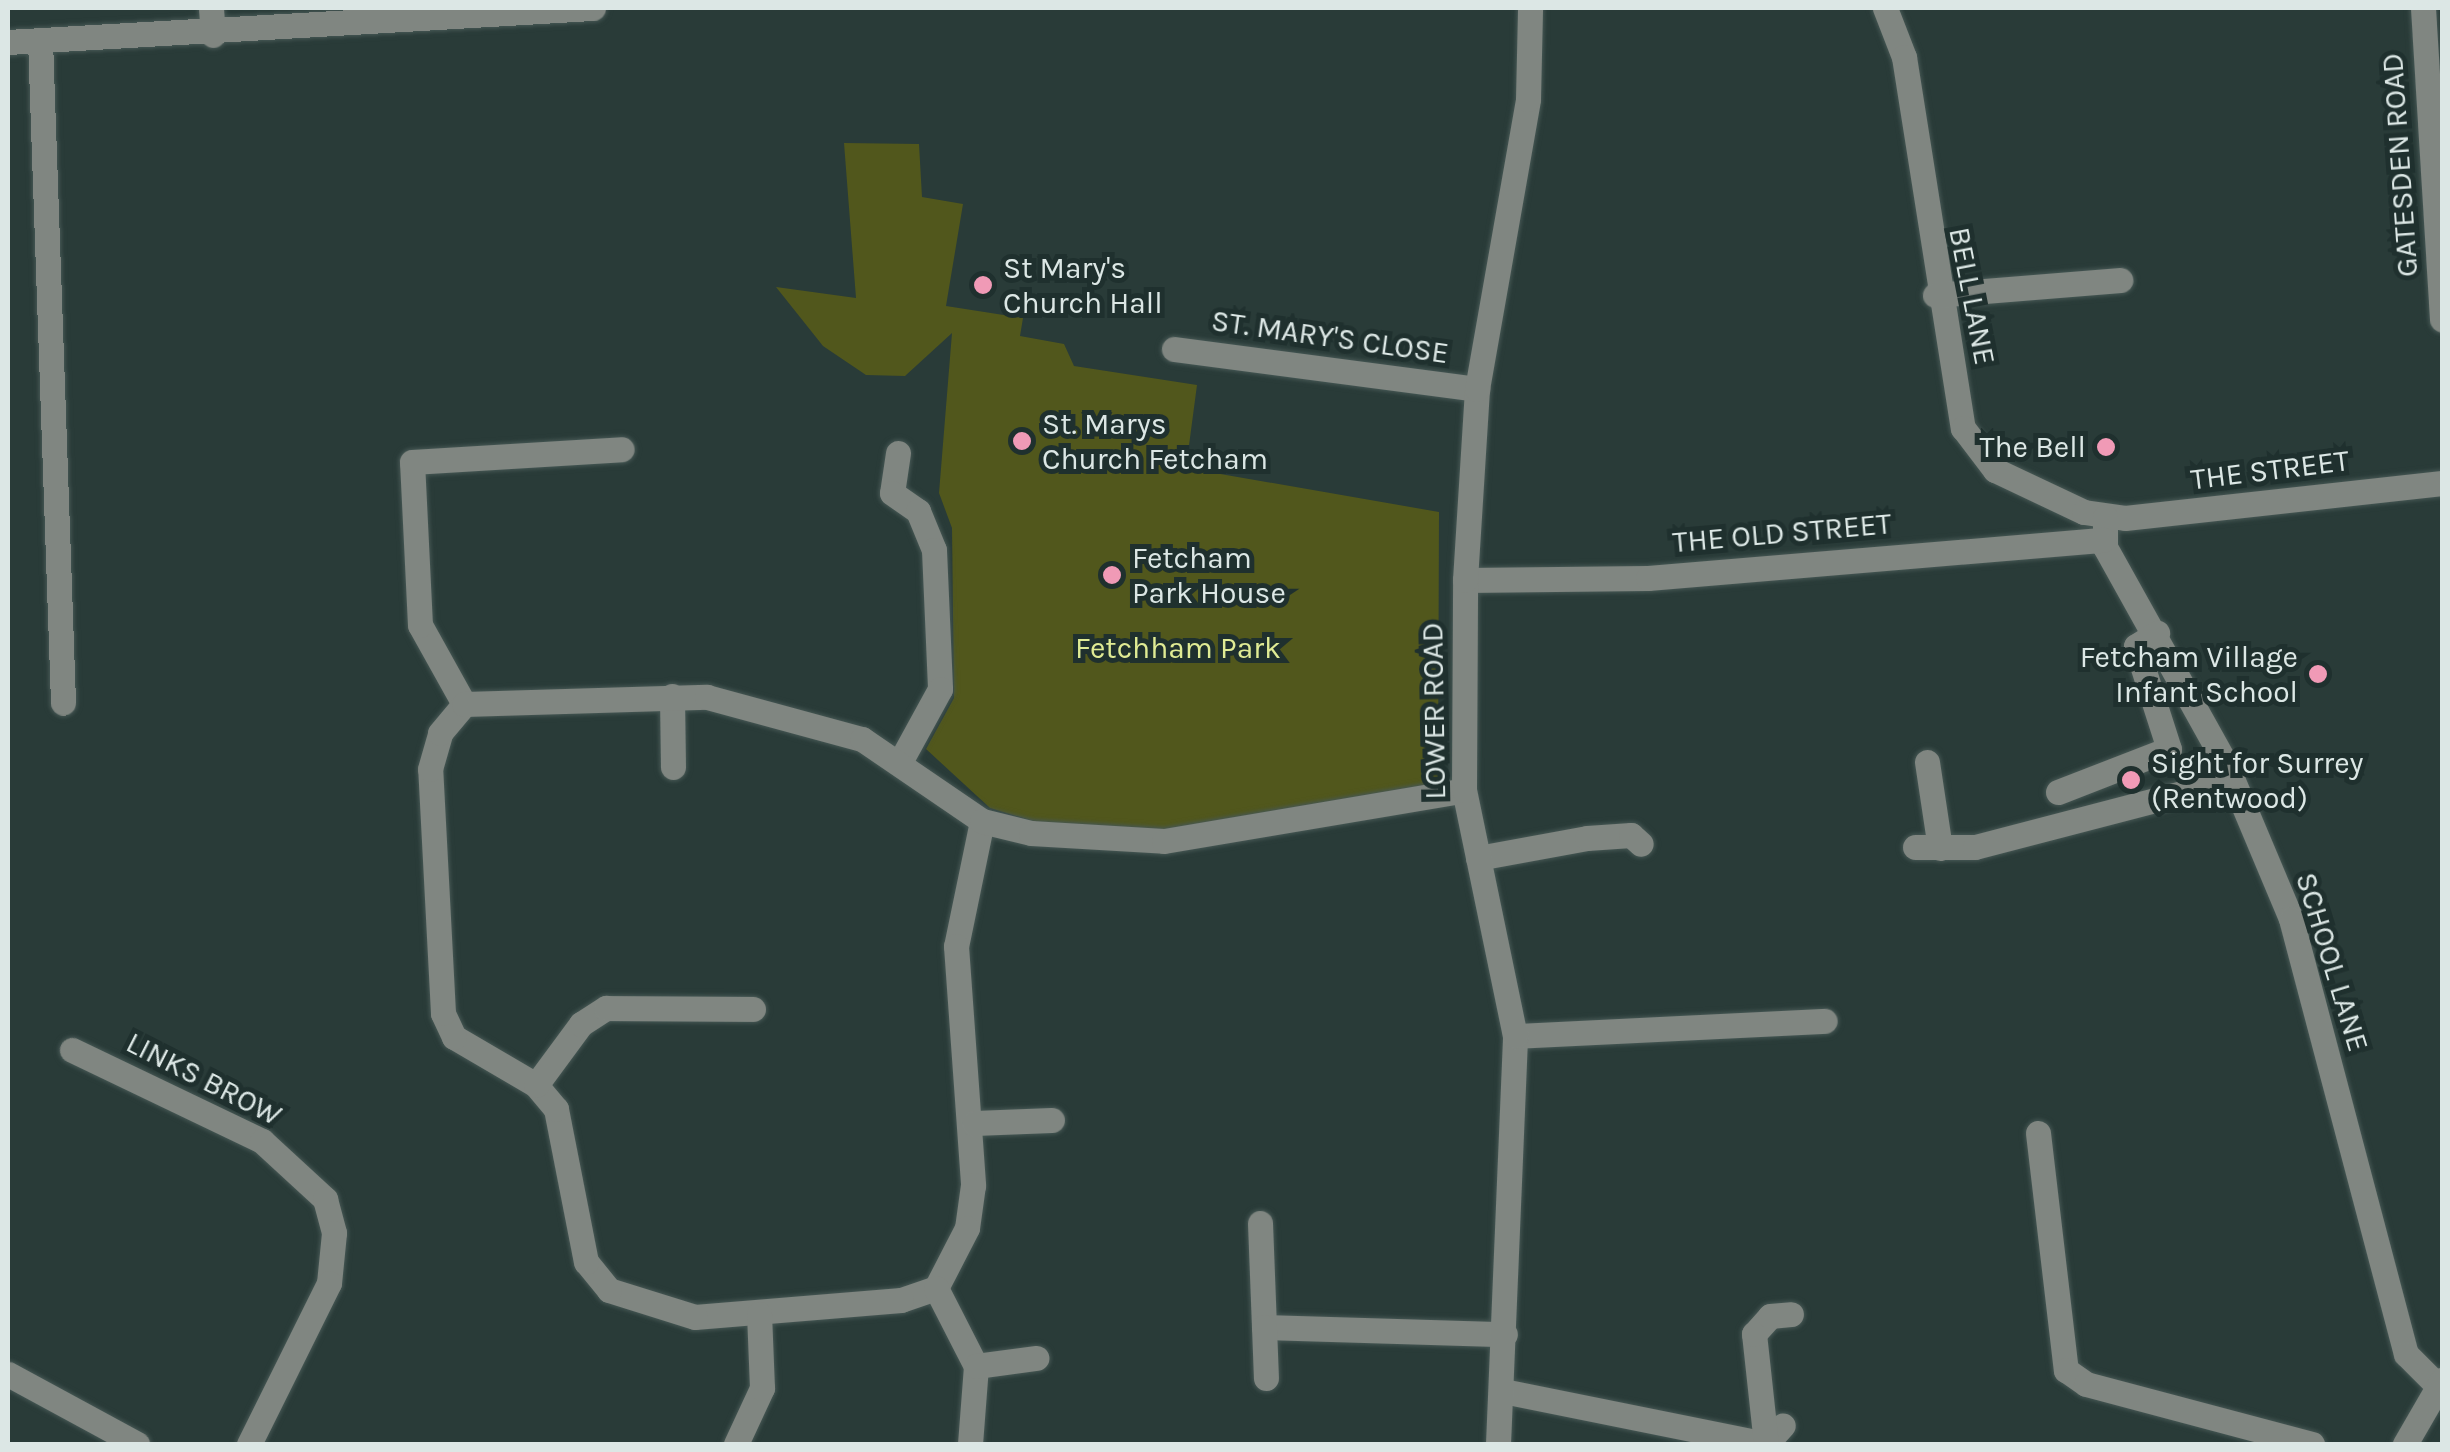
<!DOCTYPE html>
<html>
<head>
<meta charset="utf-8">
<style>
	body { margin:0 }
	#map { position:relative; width:2450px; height:1452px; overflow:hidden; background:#293b38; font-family:Karla,sans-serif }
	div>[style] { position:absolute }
	.green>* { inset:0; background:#51571c }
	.roads { filter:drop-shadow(0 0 2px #465754) drop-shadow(0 0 2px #465754) }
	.minor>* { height:25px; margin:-12.5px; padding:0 12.5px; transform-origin:12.5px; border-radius:12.5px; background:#808681 }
	.dots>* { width:28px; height:28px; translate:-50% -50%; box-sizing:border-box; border:5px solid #1f302e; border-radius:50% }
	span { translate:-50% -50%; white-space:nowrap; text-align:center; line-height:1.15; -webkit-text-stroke:10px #1f302e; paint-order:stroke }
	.street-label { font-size:30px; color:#dce7e5 }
	.poi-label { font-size:30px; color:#dce7e5 }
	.left { translate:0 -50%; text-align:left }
	.right { translate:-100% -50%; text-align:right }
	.park-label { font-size:30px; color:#e0eb94 }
	.frame { position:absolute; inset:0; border:10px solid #dce7e5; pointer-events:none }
</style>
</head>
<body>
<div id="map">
	<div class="green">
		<div style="clip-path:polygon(844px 143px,919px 144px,922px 197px,963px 204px,946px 306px,1023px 318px,1020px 336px,1064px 344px,1074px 366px,1197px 385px,1186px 468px,1439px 512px,1438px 783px,1155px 831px,1043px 824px,990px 808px,926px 749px,954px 698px,952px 528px,939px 493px,952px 333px,905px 376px,866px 375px,823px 346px,776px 287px,856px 298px)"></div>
	</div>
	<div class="roads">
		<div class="minor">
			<div style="left:211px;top:8px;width:27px;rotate:86deg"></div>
			<div style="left:1885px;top:8px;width:53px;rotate:68.8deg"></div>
			<div style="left:1904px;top:57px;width:376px;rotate:81deg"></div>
			<div style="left:1963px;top:428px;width:53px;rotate:52.7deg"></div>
			<div style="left:1995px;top:470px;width:98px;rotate:25.3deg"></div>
			<div style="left:2084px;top:512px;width:41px;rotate:8.3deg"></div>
			<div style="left:2125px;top:518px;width:319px;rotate:-6.3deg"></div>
			<div style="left:2423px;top:8px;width:312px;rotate:86.5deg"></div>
			<div style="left:40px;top:40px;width:663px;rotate:88.01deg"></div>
			<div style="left:8px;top:42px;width:586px;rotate:-3.33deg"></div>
			<div style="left:1935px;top:295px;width:186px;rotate:-4.6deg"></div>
			<div style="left:1174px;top:349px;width:306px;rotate:7.5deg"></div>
			<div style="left:898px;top:453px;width:40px;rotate:98.5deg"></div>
			<div style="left:892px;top:493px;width:32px;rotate:35deg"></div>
			<div style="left:918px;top:511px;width:42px;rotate:67.7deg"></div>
			<div style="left:934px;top:550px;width:139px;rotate:87.5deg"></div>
			<div style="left:940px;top:689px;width:83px;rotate:118.7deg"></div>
			<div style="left:2105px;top:517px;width:30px;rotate:90deg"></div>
			<div style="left:2105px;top:547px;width:248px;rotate:60.9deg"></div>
			<div style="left:2226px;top:764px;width:168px;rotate:67.2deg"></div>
			<div style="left:2291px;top:919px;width:450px;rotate:75.2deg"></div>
			<div style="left:2406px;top:1354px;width:42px;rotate:45deg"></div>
			<div style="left:1465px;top:580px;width:183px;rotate:-0.6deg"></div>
			<div style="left:1648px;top:578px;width:457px;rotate:-4.8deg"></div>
			<div style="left:672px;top:696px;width:71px;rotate:89.2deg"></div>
			<div style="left:464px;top:704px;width:90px;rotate:-119.1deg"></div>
			<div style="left:420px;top:625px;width:163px;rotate:-92.8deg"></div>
			<div style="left:412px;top:462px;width:210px;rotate:-3.5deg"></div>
			<div style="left:1927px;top:762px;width:87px;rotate:81.4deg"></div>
			<div style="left:2058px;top:792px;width:119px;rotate:-21.2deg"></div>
			<div style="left:2169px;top:749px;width:108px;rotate:-107.8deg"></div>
			<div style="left:2136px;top:646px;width:25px;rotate:-32deg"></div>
			<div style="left:982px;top:821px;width:128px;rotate:101.7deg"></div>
			<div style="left:956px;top:946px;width:240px;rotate:85.9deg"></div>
			<div style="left:973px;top:1185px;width:43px;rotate:97.9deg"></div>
			<div style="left:967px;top:1228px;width:68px;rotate:117.3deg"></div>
			<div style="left:936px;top:1288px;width:37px;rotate:161deg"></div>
			<div style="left:901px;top:1300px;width:207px;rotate:175.3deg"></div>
			<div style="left:695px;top:1317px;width:90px;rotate:-162.6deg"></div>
			<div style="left:609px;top:1290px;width:36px;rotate:-129deg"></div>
			<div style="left:586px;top:1262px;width:156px;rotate:-101.1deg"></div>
			<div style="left:556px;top:1109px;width:31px;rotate:-130deg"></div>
			<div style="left:536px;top:1085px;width:95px;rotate:-149.7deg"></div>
			<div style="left:454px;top:1037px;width:26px;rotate:-115deg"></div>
			<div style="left:443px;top:1013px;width:244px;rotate:-93deg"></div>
			<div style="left:430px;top:769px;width:37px;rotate:-74deg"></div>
			<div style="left:440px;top:733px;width:38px;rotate:-50deg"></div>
			<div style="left:464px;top:704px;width:243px;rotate:-1.7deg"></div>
			<div style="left:707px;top:697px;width:161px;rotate:15.2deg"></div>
			<div style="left:862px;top:739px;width:145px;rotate:34.3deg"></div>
			<div style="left:982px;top:821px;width:50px;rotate:13.8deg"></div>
			<div style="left:1031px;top:833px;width:133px;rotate:3.4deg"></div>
			<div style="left:1164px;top:841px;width:304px;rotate:-9.6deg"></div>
			<div style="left:1915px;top:847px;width:60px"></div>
			<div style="left:1975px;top:847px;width:266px;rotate:-14.6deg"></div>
			<div style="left:1478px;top:858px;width:111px;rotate:-10.4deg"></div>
			<div style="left:1587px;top:838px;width:44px;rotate:-3.9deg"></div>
			<div style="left:1631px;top:835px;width:13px;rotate:42deg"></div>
			<div style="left:1515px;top:1036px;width:310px;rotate:-2.8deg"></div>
			<div style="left:72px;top:1050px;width:211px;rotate:25.6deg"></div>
			<div style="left:262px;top:1141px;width:86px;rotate:42.6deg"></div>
			<div style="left:325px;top:1199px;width:35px;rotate:75deg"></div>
			<div style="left:334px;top:1233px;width:50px;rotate:95.7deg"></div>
			<div style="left:329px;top:1283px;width:180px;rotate:116.4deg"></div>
			<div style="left:536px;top:1085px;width:76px;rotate:-53.6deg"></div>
			<div style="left:581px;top:1024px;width:30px;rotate:-33deg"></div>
			<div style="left:606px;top:1008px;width:147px;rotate:0.4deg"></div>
			<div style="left:974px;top:1123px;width:78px;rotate:-2.2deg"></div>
			<div style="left:2038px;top:1133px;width:239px;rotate:83.3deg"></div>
			<div style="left:2066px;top:1370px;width:24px;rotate:35deg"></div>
			<div style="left:2086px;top:1384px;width:234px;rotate:14.9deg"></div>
			<div style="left:1260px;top:1223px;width:104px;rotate:87.8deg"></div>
			<div style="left:1264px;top:1327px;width:241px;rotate:1.7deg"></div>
			<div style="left:936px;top:1288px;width:88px;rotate:62.9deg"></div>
			<div style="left:976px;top:1366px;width:78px;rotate:94.4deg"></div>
			<div style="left:1264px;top:1327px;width:51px;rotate:87.8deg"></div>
			<div style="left:976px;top:1366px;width:61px;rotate:-7.6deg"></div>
			<div style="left:8px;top:1374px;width:147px;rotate:28.5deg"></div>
			<div style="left:1503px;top:1391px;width:268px;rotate:11.4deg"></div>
			<div style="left:1766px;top:1444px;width:25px;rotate:-48deg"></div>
			<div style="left:736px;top:1444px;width:62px;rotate:-65.1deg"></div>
			<div style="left:762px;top:1388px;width:74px;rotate:-92.3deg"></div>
			<div style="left:1498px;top:1444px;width:408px;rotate:-87.6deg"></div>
			<div style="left:1515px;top:1036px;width:251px;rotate:-101.7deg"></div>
			<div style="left:1464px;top:790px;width:210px;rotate:-89.7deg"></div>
			<div style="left:1465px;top:580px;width:191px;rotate:-86.4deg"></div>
			<div style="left:1477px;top:389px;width:294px;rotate:-80deg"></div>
			<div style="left:1528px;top:99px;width:91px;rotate:-88.7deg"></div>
			<div style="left:1766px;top:1444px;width:111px;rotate:-96.2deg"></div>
			<div style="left:1754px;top:1334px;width:24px;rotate:-48deg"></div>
			<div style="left:1770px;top:1316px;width:21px;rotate:-5deg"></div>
			<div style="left:2405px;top:1444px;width:74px;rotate:-60deg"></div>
		</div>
	</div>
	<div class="dots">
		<div style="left:983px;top:285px;background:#f09ab6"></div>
		<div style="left:1022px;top:441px;background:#f09ab6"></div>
		<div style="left:2106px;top:447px;background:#f09ab6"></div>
		<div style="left:1112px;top:575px;background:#f09ab6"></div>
		<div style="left:2318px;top:674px;background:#f09ab6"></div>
		<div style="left:2131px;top:780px;background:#f09ab6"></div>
	</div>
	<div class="street-label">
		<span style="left:2400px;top:165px;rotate:-94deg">GATESDEN ROAD</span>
		<span style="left:1972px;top:296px;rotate:79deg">BELL LANE</span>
		<span style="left:1330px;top:337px;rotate:8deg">ST. MARY'S CLOSE</span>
		<span style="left:2270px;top:470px;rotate:-7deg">THE STREET</span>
		<span style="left:1782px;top:533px;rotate:-5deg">THE OLD STREET</span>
		<span style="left:1434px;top:711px;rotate:-91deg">LOWER ROAD</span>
		<span style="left:2332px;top:962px;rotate:73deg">SCHOOL LANE</span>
		<span style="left:204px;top:1079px;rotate:27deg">LINKS BROW</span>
	</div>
	<div class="poi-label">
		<span class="left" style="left:1003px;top:285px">St Mary's<br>Church Hall</span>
		<span class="left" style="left:1042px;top:441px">St. Marys<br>Church Fetcham</span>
		<span class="right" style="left:2086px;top:447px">The Bell</span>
		<span class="left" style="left:1132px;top:575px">Fetcham<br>Park House</span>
		<span class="right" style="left:2298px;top:674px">Fetcham Village<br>Infant School</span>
		<span class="left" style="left:2151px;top:780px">Sight for Surrey<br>(Rentwood)</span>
	</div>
	<div class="park-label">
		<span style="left:1178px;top:648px">Fetchham Park</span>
	</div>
	<div class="frame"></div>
</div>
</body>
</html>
